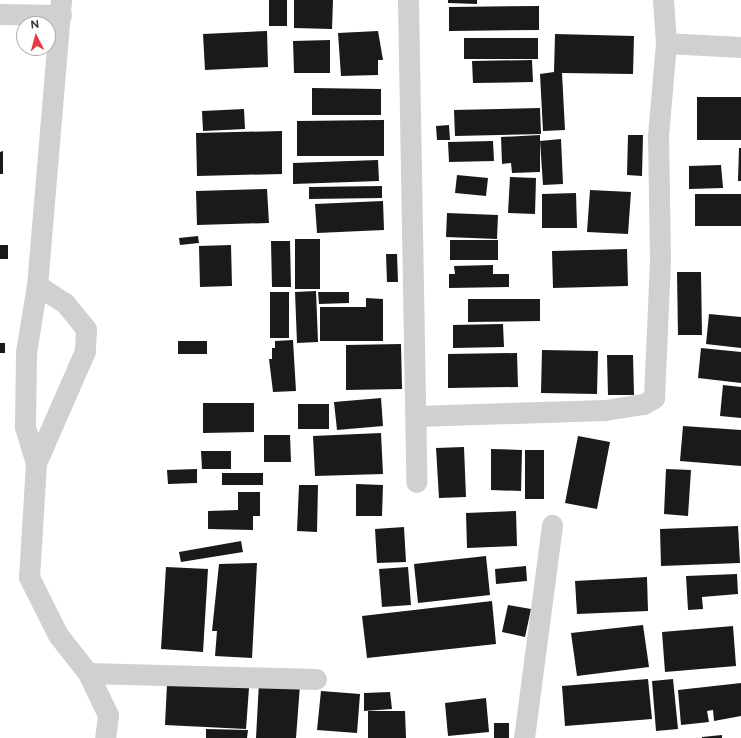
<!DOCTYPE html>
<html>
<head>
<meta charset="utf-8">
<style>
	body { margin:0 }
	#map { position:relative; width:741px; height:738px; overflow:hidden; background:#fff; font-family:Figtree,sans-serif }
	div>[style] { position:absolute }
	.building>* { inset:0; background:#1a1a1a }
	.minor>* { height:21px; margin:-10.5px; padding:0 10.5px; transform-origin:10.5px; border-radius:10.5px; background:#d0d0d0 }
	span { translate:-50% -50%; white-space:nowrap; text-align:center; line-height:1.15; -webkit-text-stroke:4px #fff; paint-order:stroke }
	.north { position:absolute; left:16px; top:16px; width:40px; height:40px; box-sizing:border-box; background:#fff; border:1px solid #adadad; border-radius:50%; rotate:354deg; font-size:11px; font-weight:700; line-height:16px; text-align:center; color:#333 }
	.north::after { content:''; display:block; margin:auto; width:14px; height:18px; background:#e63946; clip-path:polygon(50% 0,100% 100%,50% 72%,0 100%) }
</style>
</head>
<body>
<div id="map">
	<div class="building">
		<div style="clip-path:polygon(269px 0,287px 0,287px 26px,269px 26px)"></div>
		<div style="clip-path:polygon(294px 0,333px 0,332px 29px,294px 28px)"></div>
		<div style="clip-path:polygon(448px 0,477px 0,477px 4px,448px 3px)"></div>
		<div style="clip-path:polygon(539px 6px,539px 30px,449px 31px,449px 7px)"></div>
		<div style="clip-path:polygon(267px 31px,268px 67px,205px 70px,203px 34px)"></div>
		<div style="clip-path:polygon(378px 31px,383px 60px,378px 60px,378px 75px,341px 76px,338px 33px)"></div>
		<div style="clip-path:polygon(555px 34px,634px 36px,633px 74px,562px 73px,565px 130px,543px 131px,540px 74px,554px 72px)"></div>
		<div style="clip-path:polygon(464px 38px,538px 38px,538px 59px,464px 59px)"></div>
		<div style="clip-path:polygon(330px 40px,330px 73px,294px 73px,293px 41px)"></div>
		<div style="clip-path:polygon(532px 60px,533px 82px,473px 83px,472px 61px)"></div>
		<div style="clip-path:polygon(312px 88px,381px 89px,381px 115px,312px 115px)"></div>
		<div style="clip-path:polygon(697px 97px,741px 97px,741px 140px,697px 140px)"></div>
		<div style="clip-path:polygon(540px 108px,541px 134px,455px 136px,454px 110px)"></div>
		<div style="clip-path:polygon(244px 109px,245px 129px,203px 131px,202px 111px)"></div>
		<div style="clip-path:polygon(384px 120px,384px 156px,297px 156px,297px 121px)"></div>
		<div style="clip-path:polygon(449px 125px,450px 140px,437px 140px,436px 126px)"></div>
		<div style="clip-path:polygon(282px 131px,282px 174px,197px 176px,196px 133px)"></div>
		<div style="clip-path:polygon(540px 135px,540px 172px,512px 173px,511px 163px,502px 164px,501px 137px)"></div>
		<div style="clip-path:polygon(628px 135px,643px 135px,642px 176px,627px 175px)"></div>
		<div style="clip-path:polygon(561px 139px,563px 184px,543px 185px,540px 141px)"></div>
		<div style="clip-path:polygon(493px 141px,494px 161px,449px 162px,448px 142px)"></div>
		<div style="clip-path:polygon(739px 148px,741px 148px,741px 181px,738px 181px)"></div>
		<div style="clip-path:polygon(3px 151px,3px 174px,0 174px,0 152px)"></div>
		<div style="clip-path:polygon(378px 160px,379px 181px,293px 184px,293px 163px)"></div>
		<div style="clip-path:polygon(721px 165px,723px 188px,689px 189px,689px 166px)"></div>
		<div style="clip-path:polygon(457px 175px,488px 178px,486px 196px,455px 193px)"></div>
		<div style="clip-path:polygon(510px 177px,536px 178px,535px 214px,508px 213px)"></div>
		<div style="clip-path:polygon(382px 186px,382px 198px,309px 199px,309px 187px)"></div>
		<div style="clip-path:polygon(267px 189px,269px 223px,197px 225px,196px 191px)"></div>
		<div style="clip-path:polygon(590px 190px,631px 192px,628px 234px,587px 232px)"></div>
		<div style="clip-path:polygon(576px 193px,577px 228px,542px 228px,542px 194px)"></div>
		<div style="clip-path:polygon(695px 194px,741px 194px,741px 226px,695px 226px)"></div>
		<div style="clip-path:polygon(383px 201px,384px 230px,317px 233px,315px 204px)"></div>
		<div style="clip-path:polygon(447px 213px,498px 215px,497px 239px,446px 237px)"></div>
		<div style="clip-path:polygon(198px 236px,199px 243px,180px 245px,179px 238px)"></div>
		<div style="clip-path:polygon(295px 239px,320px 239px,320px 289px,295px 289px)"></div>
		<div style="clip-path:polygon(450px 240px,498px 240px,498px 260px,450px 260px)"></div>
		<div style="clip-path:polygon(271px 241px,290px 241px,291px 287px,272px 287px)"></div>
		<div style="clip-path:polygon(0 245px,8px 245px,8px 259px,0 259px)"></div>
		<div style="clip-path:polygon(231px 245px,232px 286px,200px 287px,199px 246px)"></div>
		<div style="clip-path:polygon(627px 249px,628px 286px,553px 288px,552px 251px)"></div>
		<div style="clip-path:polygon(386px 254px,397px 254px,398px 282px,387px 282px)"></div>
		<div style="clip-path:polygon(493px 265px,493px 274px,509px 274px,509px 287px,449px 288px,449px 274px,455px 274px,454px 266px)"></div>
		<div style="clip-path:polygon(677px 272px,701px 272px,702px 335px,678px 335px)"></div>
		<div style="clip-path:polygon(316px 291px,318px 342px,297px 343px,295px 292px)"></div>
		<div style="clip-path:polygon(270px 292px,289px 292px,289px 338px,270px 338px)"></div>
		<div style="clip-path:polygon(318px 292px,349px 292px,349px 303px,319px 304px)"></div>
		<div style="clip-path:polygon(366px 298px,383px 299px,383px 341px,320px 341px,320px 307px,366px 307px)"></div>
		<div style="clip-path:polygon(468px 299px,540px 299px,540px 321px,468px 322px)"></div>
		<div style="clip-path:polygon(709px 314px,741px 317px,741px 348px,706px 344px)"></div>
		<div style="clip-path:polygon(503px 324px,504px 347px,453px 348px,453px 325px)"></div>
		<div style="clip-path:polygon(293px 340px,296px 391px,273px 392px,269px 359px,272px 359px,272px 348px,275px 348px,275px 341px)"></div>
		<div style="clip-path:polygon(178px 341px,207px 341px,207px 354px,178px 354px)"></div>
		<div style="clip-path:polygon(0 343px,5px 343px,5px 353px,0 353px)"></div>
		<div style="clip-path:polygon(401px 344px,402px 389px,346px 390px,346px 345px)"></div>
		<div style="clip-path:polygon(701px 348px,741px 352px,741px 383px,698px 378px)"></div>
		<div style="clip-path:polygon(542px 350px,598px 351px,597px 394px,541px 393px)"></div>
		<div style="clip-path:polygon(517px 353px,518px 387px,448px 388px,448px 354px)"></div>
		<div style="clip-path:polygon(607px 355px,633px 355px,634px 395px,608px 395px)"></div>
		<div style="clip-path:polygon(723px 385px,741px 387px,741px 418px,720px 416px)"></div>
		<div style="clip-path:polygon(381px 398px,383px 426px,337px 430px,334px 402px)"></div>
		<div style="clip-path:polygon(203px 403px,254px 403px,254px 432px,203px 433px)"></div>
		<div style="clip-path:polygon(298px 404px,329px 404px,329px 429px,298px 429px)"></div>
		<div style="clip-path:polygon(683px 426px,741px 430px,741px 466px,680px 461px)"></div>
		<div style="clip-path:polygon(381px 433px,383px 474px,315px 476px,313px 436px)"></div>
		<div style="clip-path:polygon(264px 435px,290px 435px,291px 462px,264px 462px)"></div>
		<div style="clip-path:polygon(578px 436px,610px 442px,597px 509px,565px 503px)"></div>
		<div style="clip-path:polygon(464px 447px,466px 497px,439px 498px,436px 448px)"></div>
		<div style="clip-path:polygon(491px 449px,522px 450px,521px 491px,491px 490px)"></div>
		<div style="clip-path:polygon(525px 450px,544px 450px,544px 499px,525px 499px)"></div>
		<div style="clip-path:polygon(201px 451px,231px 451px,231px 469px,202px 469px)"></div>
		<div style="clip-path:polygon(197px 469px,197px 483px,168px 484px,167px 470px)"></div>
		<div style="clip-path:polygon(666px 469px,691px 470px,688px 516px,664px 514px)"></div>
		<div style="clip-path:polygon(222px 473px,263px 473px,263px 485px,222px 485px)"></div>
		<div style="clip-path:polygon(356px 484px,383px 485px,382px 516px,356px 516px)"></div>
		<div style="clip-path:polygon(299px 485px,318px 485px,317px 532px,297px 531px)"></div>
		<div style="clip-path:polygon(238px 492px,260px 492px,260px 516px,253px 516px,253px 530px,208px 529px,208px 511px,238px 510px)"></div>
		<div style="clip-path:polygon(516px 511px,517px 546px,467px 548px,466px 513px)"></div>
		<div style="clip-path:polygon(738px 526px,740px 563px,661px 566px,660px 529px)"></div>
		<div style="clip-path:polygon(404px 527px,406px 562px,377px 563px,375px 529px)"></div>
		<div style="clip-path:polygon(241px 541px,243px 552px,181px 562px,179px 552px)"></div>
		<div style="clip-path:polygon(486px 556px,490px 595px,418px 603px,414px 564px)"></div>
		<div style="clip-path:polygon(257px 563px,252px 658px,215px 656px,217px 631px,212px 631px,219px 564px)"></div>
		<div style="clip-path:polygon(526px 566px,527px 581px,496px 584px,495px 569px)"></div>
		<div style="clip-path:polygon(166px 567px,208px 569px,203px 652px,161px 649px)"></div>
		<div style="clip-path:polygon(408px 567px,411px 605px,382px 607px,379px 569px)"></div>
		<div style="clip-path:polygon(737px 574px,738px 594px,702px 597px,703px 609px,688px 610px,686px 576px)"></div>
		<div style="clip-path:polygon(647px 577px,648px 611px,577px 614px,575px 581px)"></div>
		<div style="clip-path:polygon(492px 601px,496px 644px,367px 658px,362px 616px)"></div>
		<div style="clip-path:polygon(508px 605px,531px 609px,525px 637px,502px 632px)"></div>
		<div style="clip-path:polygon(643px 625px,649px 667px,577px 676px,571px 633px)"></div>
		<div style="clip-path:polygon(733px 626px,736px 666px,665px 672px,662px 632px)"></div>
		<div style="clip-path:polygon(648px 679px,652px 719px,565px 726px,562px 686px)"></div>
		<div style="clip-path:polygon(673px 679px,678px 729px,656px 731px,652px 681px)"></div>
		<div style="clip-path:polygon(259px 682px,300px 685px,296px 738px,256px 738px)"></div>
		<div style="clip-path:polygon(741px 683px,741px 716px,714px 721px,713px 710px,707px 711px,709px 722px,681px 725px,678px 690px)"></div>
		<div style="clip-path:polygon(167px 684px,249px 688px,246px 729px,165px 725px)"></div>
		<div style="clip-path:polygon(321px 691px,360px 694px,357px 733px,317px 730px)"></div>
		<div style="clip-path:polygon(390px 692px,392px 709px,364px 711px,364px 693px)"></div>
		<div style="clip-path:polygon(486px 698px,489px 732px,448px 736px,445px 703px)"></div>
		<div style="clip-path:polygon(368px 711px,405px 711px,406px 738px,368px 738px)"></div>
		<div style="clip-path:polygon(494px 723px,509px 723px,509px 738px,494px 738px)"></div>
		<div style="clip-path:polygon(206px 729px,248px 730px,247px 738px,206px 738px)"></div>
		<div style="clip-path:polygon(722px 735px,722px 738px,702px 738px,702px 737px)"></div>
	</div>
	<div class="minor">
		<div style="left:61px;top:0;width:286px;rotate:94.8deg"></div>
		<div style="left:37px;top:285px;width:33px;rotate:33deg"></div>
		<div style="left:65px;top:303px;width:33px;rotate:51deg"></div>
		<div style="left:86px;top:329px;width:22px;rotate:93deg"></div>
		<div style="left:85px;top:351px;width:122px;rotate:113.6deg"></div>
		<div style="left:36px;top:463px;width:114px;rotate:93.5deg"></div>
		<div style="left:29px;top:577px;width:65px;rotate:63.4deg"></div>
		<div style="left:58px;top:635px;width:48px;rotate:51.7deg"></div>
		<div style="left:88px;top:673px;width:228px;rotate:1.5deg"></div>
		<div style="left:408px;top:0;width:482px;rotate:89deg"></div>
		<div style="left:0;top:14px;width:61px;rotate:0.9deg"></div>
		<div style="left:666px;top:43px;width:75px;rotate:3.1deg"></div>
		<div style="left:416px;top:416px;width:189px;rotate:-1.8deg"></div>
		<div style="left:605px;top:410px;width:39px;rotate:-9deg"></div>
		<div style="left:644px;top:404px;width:12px;rotate:-31deg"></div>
		<div style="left:654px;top:398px;width:138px;rotate:-87.5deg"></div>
		<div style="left:660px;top:260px;width:124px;rotate:-90.9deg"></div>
		<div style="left:658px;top:136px;width:93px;rotate:-85.1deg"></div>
		<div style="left:666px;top:43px;width:43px;rotate:-94deg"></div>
		<div style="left:36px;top:463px;width:39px;rotate:-107deg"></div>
		<div style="left:25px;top:426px;width:74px;rotate:-89.2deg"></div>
		<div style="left:26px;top:352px;width:68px;rotate:-80.7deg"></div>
		<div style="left:88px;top:673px;width:47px;rotate:64.5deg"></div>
		<div style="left:108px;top:715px;width:23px;rotate:97deg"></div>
		<div style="left:524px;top:738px;width:215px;rotate:-82.5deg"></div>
	</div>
	<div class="north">N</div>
</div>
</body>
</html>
